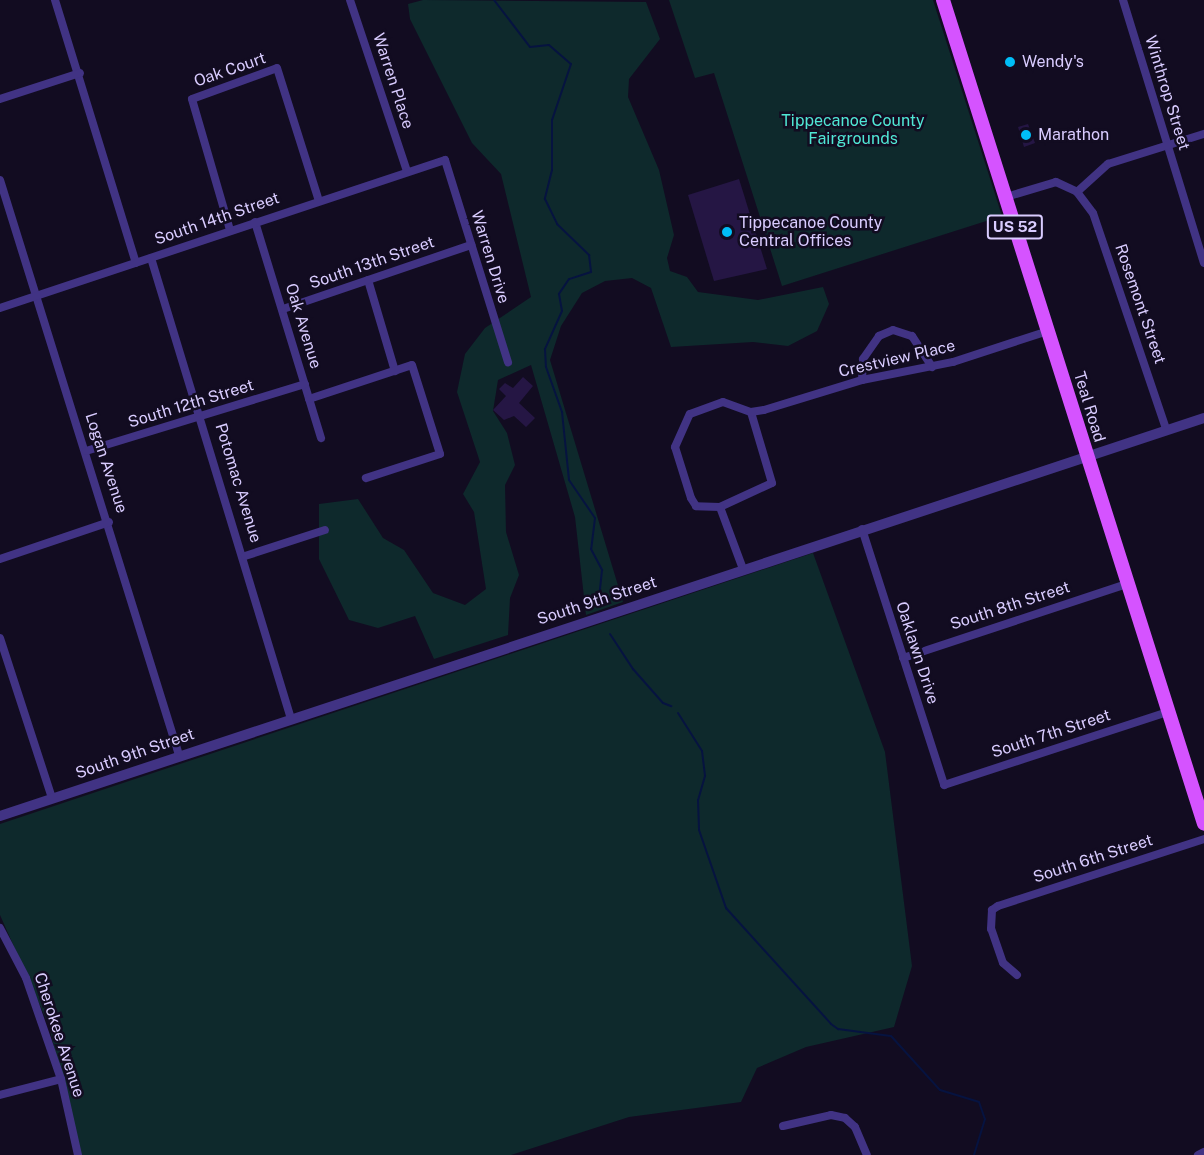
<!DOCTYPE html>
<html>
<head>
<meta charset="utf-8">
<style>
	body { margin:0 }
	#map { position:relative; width:1204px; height:1155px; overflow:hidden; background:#120c21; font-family:"Public Sans",sans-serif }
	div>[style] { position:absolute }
	.green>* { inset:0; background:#0e292c }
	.stream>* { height:2px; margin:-1px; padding:0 1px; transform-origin:1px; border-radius:1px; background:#061340 }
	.building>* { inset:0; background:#251644 }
	.minor>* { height:8px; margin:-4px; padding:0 4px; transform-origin:4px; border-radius:4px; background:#413384 }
	.tertiary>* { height:10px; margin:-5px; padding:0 5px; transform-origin:5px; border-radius:5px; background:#413384 }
	.primary>* { height:14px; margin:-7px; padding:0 7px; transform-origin:7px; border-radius:7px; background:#d553ff }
	.dots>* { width:16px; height:16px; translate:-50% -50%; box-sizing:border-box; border:3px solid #120c21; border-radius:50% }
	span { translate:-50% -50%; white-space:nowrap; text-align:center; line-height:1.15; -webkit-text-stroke:5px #120c21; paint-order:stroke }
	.shield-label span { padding:2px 4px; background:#120c21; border:2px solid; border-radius:4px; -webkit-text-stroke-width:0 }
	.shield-label { font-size:15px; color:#d9ccff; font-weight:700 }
	.poi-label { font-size:16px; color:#d9ccff }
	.left { translate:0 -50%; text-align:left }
	.street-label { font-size:16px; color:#d9ccff }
	.park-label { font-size:16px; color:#50e7d5 }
</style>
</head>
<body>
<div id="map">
	<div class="green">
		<div style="clip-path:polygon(423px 0,646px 2px,660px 39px,629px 79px,628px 97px,659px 170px,674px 235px,667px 258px,670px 271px,687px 277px,698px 292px,758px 300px,823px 287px,829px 304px,817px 331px,788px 346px,753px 342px,671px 347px,651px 288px,632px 278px,605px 281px,582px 293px,561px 326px,550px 360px,623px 602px,586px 615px,575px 517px,531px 365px,498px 380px,493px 411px,507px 433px,515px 465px,505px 485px,506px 532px,519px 575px,510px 598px,508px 635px,434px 659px,415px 616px,378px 628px,349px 620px,319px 559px,319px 504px,358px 499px,383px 538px,404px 550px,433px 593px,465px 605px,486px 589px,474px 512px,463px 494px,480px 462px,457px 392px,465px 354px,485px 328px,531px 297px,501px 174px,472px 143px,410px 19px,408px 4px)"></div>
		<div style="clip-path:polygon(669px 0,933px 0,1002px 216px,782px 286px,714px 73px,695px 78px)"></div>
		<div style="clip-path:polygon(813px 553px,885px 752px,912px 966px,894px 1027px,806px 1047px,757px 1068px,741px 1102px,629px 1117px,511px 1155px,80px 1155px,49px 1026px,0 915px,0 824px)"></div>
	</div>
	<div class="stream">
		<div style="left:494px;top:0;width:59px;rotate:52.5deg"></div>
		<div style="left:530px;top:47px;width:19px;rotate:-6deg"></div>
		<div style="left:549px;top:45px;width:29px;rotate:41deg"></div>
		<div style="left:571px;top:64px;width:59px;rotate:108.7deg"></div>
		<div style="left:552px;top:120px;width:50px;rotate:90deg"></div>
		<div style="left:552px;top:170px;width:30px;rotate:104deg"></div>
		<div style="left:545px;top:199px;width:28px;rotate:64deg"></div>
		<div style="left:557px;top:224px;width:45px;rotate:44.1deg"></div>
		<div style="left:589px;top:255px;width:17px;rotate:83deg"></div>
		<div style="left:591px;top:272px;width:23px;rotate:162deg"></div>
		<div style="left:569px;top:279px;width:18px;rotate:124deg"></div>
		<div style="left:559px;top:294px;width:17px;rotate:80deg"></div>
		<div style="left:562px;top:311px;width:42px;rotate:114.1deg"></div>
		<div style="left:545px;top:349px;width:18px;rotate:87deg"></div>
		<div style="left:546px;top:367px;width:48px;rotate:70.4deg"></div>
		<div style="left:562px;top:412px;width:68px;rotate:84.1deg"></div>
		<div style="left:569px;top:480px;width:46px;rotate:55.6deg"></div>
		<div style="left:595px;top:518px;width:31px;rotate:97deg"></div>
		<div style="left:591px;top:549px;width:24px;rotate:62deg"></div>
		<div style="left:602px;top:570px;width:31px;rotate:96deg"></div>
		<div style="left:610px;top:634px;width:42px;rotate:56.7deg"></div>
		<div style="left:633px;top:669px;width:45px;rotate:48.6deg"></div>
		<div style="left:663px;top:703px;width:9px;rotate:21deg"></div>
		<div style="left:678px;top:713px;width:45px;rotate:57.7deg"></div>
		<div style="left:702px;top:751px;width:25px;rotate:83deg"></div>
		<div style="left:705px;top:776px;width:25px;rotate:106deg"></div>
		<div style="left:698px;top:800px;width:30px;rotate:88deg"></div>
		<div style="left:699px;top:830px;width:83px;rotate:70.9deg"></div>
		<div style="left:726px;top:908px;width:156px;rotate:47.8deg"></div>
		<div style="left:831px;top:1024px;width:9px;rotate:36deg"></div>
		<div style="left:838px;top:1029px;width:53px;rotate:7.5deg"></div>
		<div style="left:891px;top:1036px;width:73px;rotate:47.8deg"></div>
		<div style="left:940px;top:1090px;width:41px;rotate:17.1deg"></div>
		<div style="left:979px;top:1102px;width:18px;rotate:71deg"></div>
		<div style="left:985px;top:1119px;width:38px;rotate:107deg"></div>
	</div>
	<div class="building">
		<div style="clip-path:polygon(1028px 124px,1035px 143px,1024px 147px,1018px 127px)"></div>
		<div style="clip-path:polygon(739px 179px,767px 269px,714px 281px,688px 195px)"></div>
		<div style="clip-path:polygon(523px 377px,533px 386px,519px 403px,535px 418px,526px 427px,514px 416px,504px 420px,493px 410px,506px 396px,499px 389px,505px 383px,513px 388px)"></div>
	</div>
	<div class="minor">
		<div style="left:55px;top:0;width:275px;rotate:72.9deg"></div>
		<div style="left:350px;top:0;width:180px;rotate:71.6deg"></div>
		<div style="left:1123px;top:0;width:275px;rotate:72.9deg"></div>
		<div style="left:0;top:99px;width:84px;rotate:-18deg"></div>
		<div style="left:0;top:180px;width:602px;rotate:72.71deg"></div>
		<div style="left:1077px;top:192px;width:26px;rotate:53deg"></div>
		<div style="left:1093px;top:213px;width:228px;rotate:71.3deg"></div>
		<div style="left:1006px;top:197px;width:52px;rotate:-16.7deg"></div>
		<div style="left:1056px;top:182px;width:23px;rotate:25deg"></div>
		<div style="left:1077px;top:192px;width:42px;rotate:-42.1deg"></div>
		<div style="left:1108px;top:164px;width:101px;rotate:-17.4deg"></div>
		<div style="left:255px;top:222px;width:226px;rotate:73deg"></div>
		<div style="left:230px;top:230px;width:136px;rotate:-106.2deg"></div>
		<div style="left:192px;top:99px;width:90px;rotate:-20deg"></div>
		<div style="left:277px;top:68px;width:139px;rotate:72.5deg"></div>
		<div style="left:151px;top:258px;width:481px;rotate:73.1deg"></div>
		<div style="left:368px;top:280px;width:95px;rotate:73.5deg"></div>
		<div style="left:0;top:308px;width:469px;rotate:-18.4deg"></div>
		<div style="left:445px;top:160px;width:212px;rotate:72.7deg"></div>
		<div style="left:283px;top:309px;width:199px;rotate:-18.8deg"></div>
		<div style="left:862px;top:380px;width:21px;rotate:-87deg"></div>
		<div style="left:863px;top:359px;width:28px;rotate:-55deg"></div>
		<div style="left:879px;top:336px;width:15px;rotate:-23deg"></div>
		<div style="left:893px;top:330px;width:20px;rotate:18deg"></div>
		<div style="left:912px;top:336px;width:37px;rotate:57deg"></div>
		<div style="left:309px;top:399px;width:108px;rotate:-18.3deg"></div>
		<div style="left:412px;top:365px;width:93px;rotate:72.5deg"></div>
		<div style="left:440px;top:454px;width:78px;rotate:162deg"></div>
		<div style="left:86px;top:451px;width:229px;rotate:-17deg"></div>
		<div style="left:720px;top:507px;width:57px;rotate:-24.8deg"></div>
		<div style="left:772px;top:483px;width:74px;rotate:-106.5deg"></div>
		<div style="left:862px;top:529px;width:269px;rotate:72.2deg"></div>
		<div style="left:944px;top:785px;width:236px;rotate:-18.1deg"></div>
		<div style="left:245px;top:556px;width:84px;rotate:-18deg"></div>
		<div style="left:0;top:559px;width:115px;rotate:-18.7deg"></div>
		<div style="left:743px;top:569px;width:66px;rotate:-110.4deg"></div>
		<div style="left:720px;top:507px;width:24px;rotate:-178deg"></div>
		<div style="left:696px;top:506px;width:9px;rotate:-122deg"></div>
		<div style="left:691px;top:498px;width:53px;rotate:-107.4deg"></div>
		<div style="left:675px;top:447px;width:36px;rotate:-66deg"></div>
		<div style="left:690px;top:414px;width:35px;rotate:-20deg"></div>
		<div style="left:723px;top:402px;width:30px;rotate:20deg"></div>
		<div style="left:751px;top:412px;width:13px;rotate:-9deg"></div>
		<div style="left:764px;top:410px;width:102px;rotate:-17deg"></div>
		<div style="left:862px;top:380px;width:93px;rotate:-11.2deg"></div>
		<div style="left:953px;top:362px;width:100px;rotate:-18.1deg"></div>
		<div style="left:0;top:638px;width:168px;rotate:72deg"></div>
		<div style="left:903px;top:658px;width:236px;rotate:-18.3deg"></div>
		<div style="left:0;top:928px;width:56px;rotate:62.5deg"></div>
		<div style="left:26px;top:978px;width:107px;rotate:70.9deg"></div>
		<div style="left:61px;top:1079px;width:78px;rotate:77.4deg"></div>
		<div style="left:1017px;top:975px;width:18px;rotate:-139deg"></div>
		<div style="left:1003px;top:963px;width:36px;rotate:-109deg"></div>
		<div style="left:991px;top:929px;width:19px;rotate:-87deg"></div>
		<div style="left:992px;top:910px;width:7px;rotate:-34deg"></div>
		<div style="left:998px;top:906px;width:217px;rotate:-18deg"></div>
		<div style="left:0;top:1095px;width:63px;rotate:-14.7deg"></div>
		<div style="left:783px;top:1126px;width:49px;rotate:-12.9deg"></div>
		<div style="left:831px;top:1115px;width:14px;rotate:12deg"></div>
		<div style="left:845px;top:1118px;width:13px;rotate:42deg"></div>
		<div style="left:855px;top:1127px;width:30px;rotate:67deg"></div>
		<div style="left:1198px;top:1155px;width:7px;rotate:-27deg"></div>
	</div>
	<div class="tertiary">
		<div style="left:0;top:816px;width:1268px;rotate:-18.29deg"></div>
	</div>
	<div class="primary">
		<div style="left:943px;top:0;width:864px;rotate:72.42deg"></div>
	</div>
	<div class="dots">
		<div style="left:1010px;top:62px;background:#00bef7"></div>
		<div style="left:1026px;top:135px;background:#00bef7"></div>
		<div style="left:727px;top:232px;background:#00bef7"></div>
	</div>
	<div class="shield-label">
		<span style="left:1015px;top:227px">US 52</span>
	</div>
	<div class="poi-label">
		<span class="left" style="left:1022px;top:62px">Wendy's</span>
		<span class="left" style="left:1038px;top:135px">Marathon</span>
		<span class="left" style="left:739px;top:232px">Tippecanoe County<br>Central Offices</span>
	</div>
	<div class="street-label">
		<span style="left:230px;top:70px;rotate:-19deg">Oak Court</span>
		<span style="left:393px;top:81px;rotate:72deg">Warren Place</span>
		<span style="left:1167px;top:93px;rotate:73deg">Winthrop Street</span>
		<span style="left:217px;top:219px;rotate:-19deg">South 14th Street</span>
		<span style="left:490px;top:257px;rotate:73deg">Warren Drive</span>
		<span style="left:372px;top:263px;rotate:-19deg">South 13th Street</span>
		<span style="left:1140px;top:304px;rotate:71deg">Rosemont Street</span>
		<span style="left:303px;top:326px;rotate:73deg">Oak Avenue</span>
		<span style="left:897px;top:359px;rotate:-13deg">Crestview Place</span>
		<span style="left:191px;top:404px;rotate:-17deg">South 12th Street</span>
		<span style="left:1089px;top:407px;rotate:73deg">Teal Road</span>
		<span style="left:106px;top:463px;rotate:72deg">Logan Avenue</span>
		<span style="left:238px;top:483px;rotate:73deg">Potomac Avenue</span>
		<span style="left:597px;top:601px;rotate:-18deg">South 9th Street</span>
		<span style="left:1010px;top:606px;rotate:-18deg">South 8th Street</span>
		<span style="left:917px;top:653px;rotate:72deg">Oaklawn Drive</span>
		<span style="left:1051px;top:734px;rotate:-18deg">South 7th Street</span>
		<span style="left:135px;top:754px;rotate:-19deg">South 9th Street</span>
		<span style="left:1093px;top:859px;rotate:-18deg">South 6th Street</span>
		<span style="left:59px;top:1035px;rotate:72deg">Cherokee Avenue</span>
	</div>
	<div class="park-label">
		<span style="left:853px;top:130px">Tippecanoe County<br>Fairgrounds</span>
	</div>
</div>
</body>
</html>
